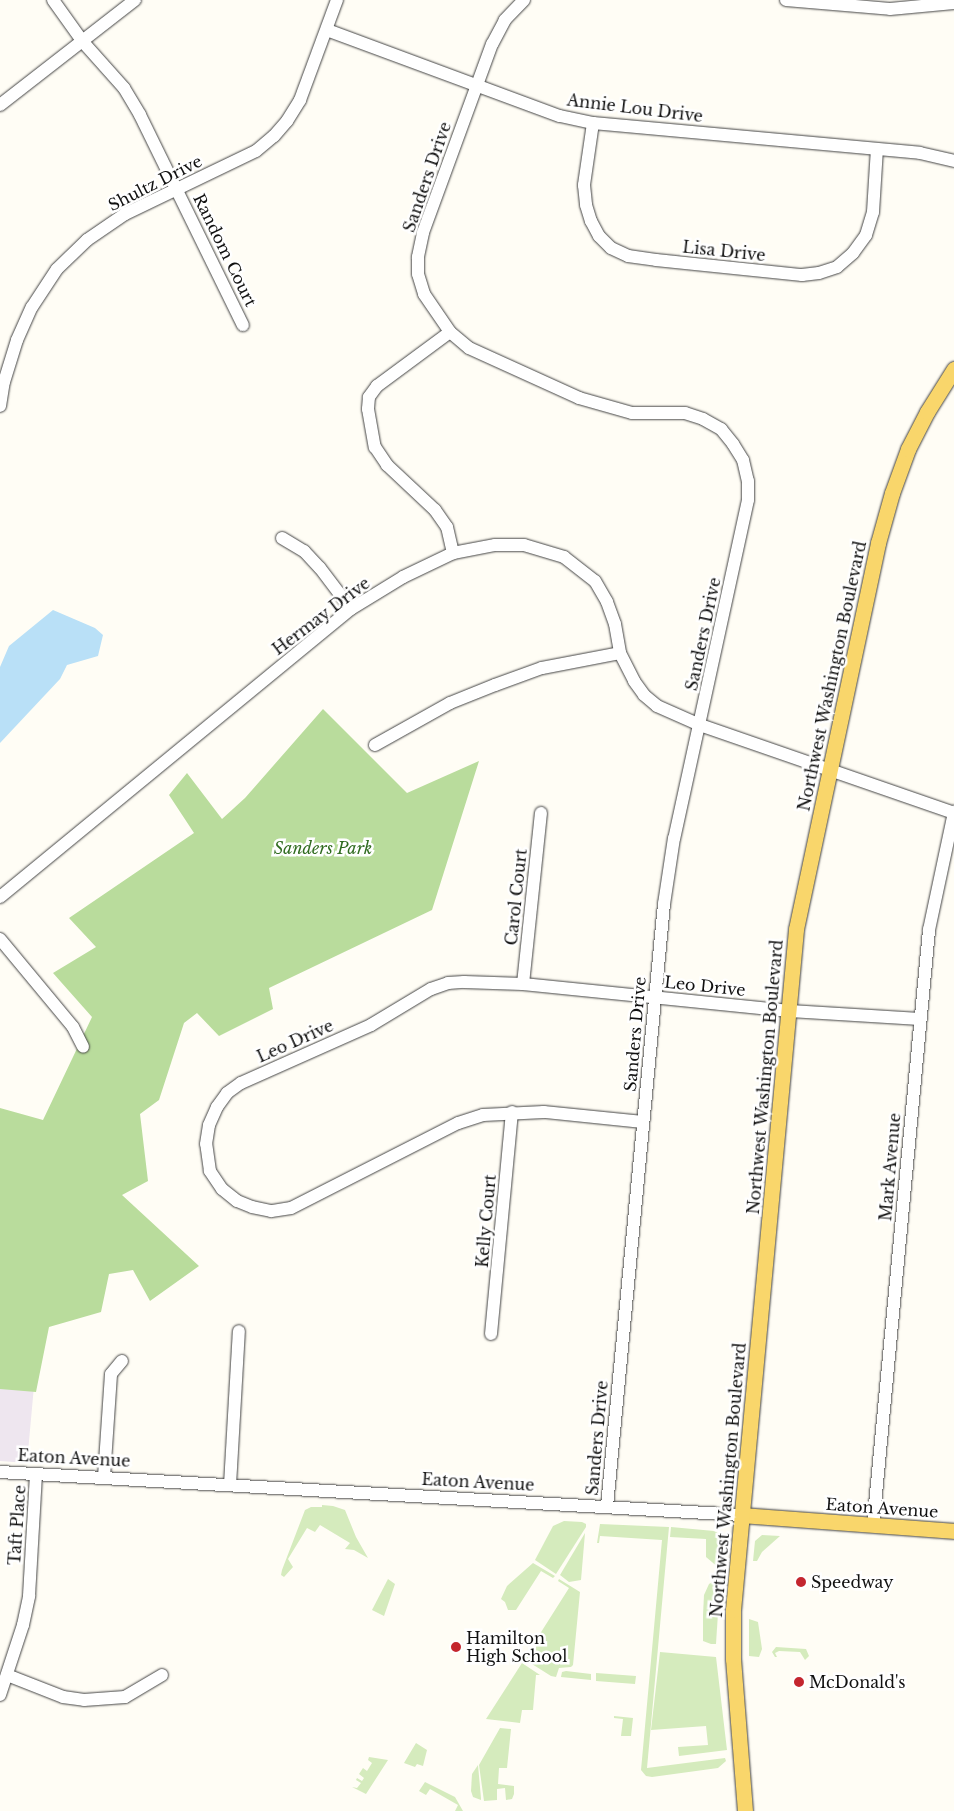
<!DOCTYPE html>
<html>
<head>
<meta charset="utf-8">
<style>
	body { margin:0 }
	#map { position:relative; width:954px; height:1811px; overflow:hidden; background:#fffdf5; font-family:"Libre Baskerville",serif }
	div>[style] { position:absolute }
	.industrial>* { inset:0; background:#eee6ef }
	.green>* { inset:0; background:#d5ebbd }
	.forest>* { inset:0; background:#b9dc9c }
	.water>* { inset:0; background:#b9e0f7 }
	.roads { filter:drop-shadow(0 0 1px #444) drop-shadow(0 0 1px #444) }
	.minor>* { height:12px; margin:-6px; padding:0 6px; transform-origin:6px; border-radius:6px; background:#fff }
	.major>* { height:15px; margin:-7.5px; padding:0 7.5px; transform-origin:7.5px; border-radius:7.5px; background:#f9d66b }
	.dots>* { width:14px; height:14px; translate:-50% -50%; box-sizing:border-box; border:2px solid #fff; border-radius:50% }
	span { translate:-50% -50%; white-space:nowrap; text-align:center; line-height:1.15; -webkit-text-stroke:5px #fff; paint-order:stroke }
	.street-label { font-size:16px; color:#111 }
	.park-label { font-size:16px; color:#2f6b1f; font-style:italic }
	.poi-label { font-size:16px; color:#111 }
	.left { translate:0 -50%; text-align:left }
</style>
</head>
<body>
<div id="map">
	<div class="industrial">
		<div style="clip-path:polygon(0 1383px,34px 1386px,27px 1463px,0 1461px)"></div>
	</div>
	<div class="green">
		<div style="clip-path:polygon(322px 1505px,333px 1506px,345px 1510px,356px 1537px,368px 1558px,354px 1550px,345px 1549px,350px 1543px,320px 1525px,315px 1532px,307px 1528px,288px 1559px,293px 1567px,284px 1577px,281px 1575px,282px 1570px,305px 1510px,311px 1507px,322px 1507px)"></div>
		<div style="clip-path:polygon(564px 1521px,582px 1522px,586px 1524px,586px 1527px,556px 1574px,535px 1560px,553px 1526px)"></div>
		<div style="clip-path:polygon(600px 1524px,669px 1527px,647px 1768px,725px 1758px,726px 1761px,718px 1768px,652px 1777px,646px 1776px,641px 1770px,662px 1540px,600px 1536px,599px 1543px,597px 1543px)"></div>
		<div style="clip-path:polygon(671px 1527px,714px 1531px,720px 1534px,722px 1539px,719px 1568px,706px 1557px,706px 1539px,670px 1537px)"></div>
		<div style="clip-path:polygon(585px 1533px,581px 1580px,569px 1582px,560px 1575px)"></div>
		<div style="clip-path:polygon(762px 1535px,780px 1536px,762px 1552px,757px 1561px,753px 1561px,755px 1541px)"></div>
		<div style="clip-path:polygon(533px 1563px,555px 1576px,553px 1578px,541px 1571px,516px 1610px,508px 1610px,505px 1602px,501px 1599px,507px 1586px)"></div>
		<div style="clip-path:polygon(388px 1579px,395px 1584px,384px 1616px,372px 1610px)"></div>
		<div style="clip-path:polygon(559px 1579px,580px 1592px,573px 1665px,571px 1667px,559px 1668px,556px 1677px,551px 1676px,524px 1659px,569px 1588px,558px 1581px)"></div>
		<div style="clip-path:polygon(714px 1581px,720px 1582px,716px 1644px,711px 1644px,703px 1641px,703px 1615px,704px 1595px,709px 1584px)"></div>
		<div style="clip-path:polygon(749px 1619px,758px 1622px,762px 1649px,759px 1657px,749px 1656px)"></div>
		<div style="clip-path:polygon(776px 1647px,806px 1649px,809px 1656px,805px 1660px,800px 1652px,779px 1651px,775px 1653px,777px 1657px,775px 1657px,772px 1652px)"></div>
		<div style="clip-path:polygon(660px 1652px,716px 1657px,727px 1750px,679px 1756px,678px 1747px,708px 1745px,706px 1726px,651px 1730px)"></div>
		<div style="clip-path:polygon(522px 1663px,540px 1675px,536px 1675px,533px 1710px,522px 1710px,520px 1723px,486px 1719px)"></div>
		<div style="clip-path:polygon(566px 1671px,591px 1674px,591px 1680px,561px 1677px,562px 1672px)"></div>
		<div style="clip-path:polygon(596px 1673px,636px 1676px,635px 1684px,596px 1681px)"></div>
		<div style="clip-path:polygon(614px 1716px,633px 1718px,631px 1736px,621px 1736px,623px 1719px,614px 1718px)"></div>
		<div style="clip-path:polygon(500px 1728px,511px 1729px,507px 1768px,499px 1768px,498px 1784px,514px 1786px,514px 1794px,512px 1799px,506px 1800px,505px 1788px,497px 1789px,497px 1800px,484px 1801px,479px 1765px)"></div>
		<div style="clip-path:polygon(416px 1743px,427px 1750px,423px 1766px,417px 1764px,415px 1767px,404px 1763px)"></div>
		<div style="clip-path:polygon(369px 1757px,388px 1760px,366px 1794px,352px 1787px,357px 1788px,361px 1783px,356px 1780px,357px 1778px,362px 1781px,364px 1778px,359px 1774px,363px 1768px,367px 1771px,372px 1763px,368px 1760px)"></div>
		<div style="clip-path:polygon(478px 1765px,481px 1798px,481px 1800px,473px 1797px,471px 1791px,472px 1774px)"></div>
		<div style="clip-path:polygon(425px 1782px,455px 1797px,463px 1811px,455px 1811px,458px 1805px,430px 1789px,426px 1795px,419px 1791px)"></div>
	</div>
	<div class="forest">
		<div style="clip-path:polygon(323px 709px,407px 793px,479px 761px,432px 910px,269px 988px,273px 1009px,219px 1036px,197px 1013px,184px 1023px,159px 1100px,140px 1114px,148px 1181px,122px 1195px,199px 1266px,150px 1301px,133px 1270px,109px 1274px,101px 1312px,49px 1327px,36px 1392px,0 1389px,0 1108px,43px 1120px,92px 1017px,53px 973px,96px 947px,69px 918px,194px 833px,169px 795px,187px 773px,222px 819px,245px 798px)"></div>
	</div>
	<div class="water">
		<div style="clip-path:polygon(53px 610px,95px 628px,103px 635px,98px 656px,67px 665px,60px 679px,0 743px,0 667px,9px 646px)"></div>
	</div>
	<div class="roads">
		<div class="minor">
			<div style="left:53px;top:0;width:52px;rotate:54.5deg"></div>
			<div style="left:83px;top:42px;width:62px;rotate:48.3deg"></div>
			<div style="left:124px;top:88px;width:31px;rotate:59deg"></div>
			<div style="left:140px;top:115px;width:234px;rotate:63.9deg"></div>
			<div style="left:524px;top:0;width:28px;rotate:134deg"></div>
			<div style="left:505px;top:20px;width:27px;rotate:118deg"></div>
			<div style="left:492px;top:44px;width:201px;rotate:110.1deg"></div>
			<div style="left:423px;top:233px;width:25px;rotate:102deg"></div>
			<div style="left:418px;top:257px;width:17px;rotate:90deg"></div>
			<div style="left:418px;top:274px;width:21px;rotate:73deg"></div>
			<div style="left:424px;top:294px;width:46px;rotate:55.6deg"></div>
			<div style="left:450px;top:332px;width:25px;rotate:40deg"></div>
			<div style="left:469px;top:348px;width:121px;rotate:24.4deg"></div>
			<div style="left:579px;top:398px;width:55px;rotate:15.8deg"></div>
			<div style="left:632px;top:413px;width:53px"></div>
			<div style="left:685px;top:413px;width:19px;rotate:18deg"></div>
			<div style="left:703px;top:419px;width:21px;rotate:29deg"></div>
			<div style="left:721px;top:429px;width:19px;rotate:51deg"></div>
			<div style="left:733px;top:444px;width:19px;rotate:58deg"></div>
			<div style="left:743px;top:460px;width:22px;rotate:77deg"></div>
			<div style="left:748px;top:481px;width:19px;rotate:90deg"></div>
			<div style="left:748px;top:500px;width:346px;rotate:102.3deg"></div>
			<div style="left:674px;top:838px;width:67px;rotate:98.6deg"></div>
			<div style="left:664px;top:904px;width:605px;rotate:95.41deg"></div>
			<div style="left:786px;top:0;width:104px;rotate:4.9deg"></div>
			<div style="left:890px;top:9px;width:64px;rotate:-5.4deg"></div>
			<div style="left:327px;top:30px;width:248px;rotate:20.3deg"></div>
			<div style="left:560px;top:116px;width:34px;rotate:12deg"></div>
			<div style="left:593px;top:123px;width:328px;rotate:5.2deg"></div>
			<div style="left:920px;top:153px;width:35px;rotate:13deg"></div>
			<div style="left:0;top:105px;width:171px;rotate:-37.9deg"></div>
			<div style="left:593px;top:123px;width:63px;rotate:98.3deg"></div>
			<div style="left:584px;top:185px;width:20px;rotate:84deg"></div>
			<div style="left:586px;top:205px;width:17px;rotate:73deg"></div>
			<div style="left:591px;top:221px;width:17px;rotate:62deg"></div>
			<div style="left:599px;top:236px;width:17px;rotate:45deg"></div>
			<div style="left:611px;top:248px;width:19px;rotate:25deg"></div>
			<div style="left:628px;top:256px;width:28px;rotate:8deg"></div>
			<div style="left:656px;top:260px;width:147px;rotate:5.9deg"></div>
			<div style="left:802px;top:275px;width:17px;rotate:-7deg"></div>
			<div style="left:819px;top:273px;width:19px;rotate:-18deg"></div>
			<div style="left:837px;top:267px;width:21px;rotate:-41deg"></div>
			<div style="left:853px;top:253px;width:22px;rotate:-54deg"></div>
			<div style="left:866px;top:235px;width:24px;rotate:-73deg"></div>
			<div style="left:873px;top:212px;width:63px;rotate:-86.4deg"></div>
			<div style="left:450px;top:332px;width:91px;rotate:143.5deg"></div>
			<div style="left:377px;top:386px;width:14px;rotate:126deg"></div>
			<div style="left:369px;top:397px;width:12px;rotate:95deg"></div>
			<div style="left:368px;top:409px;width:39px;rotate:80deg"></div>
			<div style="left:375px;top:447px;width:22px;rotate:56deg"></div>
			<div style="left:387px;top:465px;width:66px;rotate:43.2deg"></div>
			<div style="left:435px;top:510px;width:21px;rotate:55deg"></div>
			<div style="left:447px;top:527px;width:27px;rotate:77deg"></div>
			<div style="left:0;top:406px;width:24px;rotate:-81deg"></div>
			<div style="left:4px;top:382px;width:44px;rotate:-72.8deg"></div>
			<div style="left:17px;top:340px;width:36px;rotate:-66deg"></div>
			<div style="left:32px;top:307px;width:45px;rotate:-56.7deg"></div>
			<div style="left:57px;top:269px;width:42px;rotate:-44deg"></div>
			<div style="left:87px;top:240px;width:46px;rotate:-34.4deg"></div>
			<div style="left:125px;top:214px;width:145px;rotate:-25.7deg"></div>
			<div style="left:256px;top:151px;width:23px;rotate:-40deg"></div>
			<div style="left:274px;top:136px;width:20px;rotate:-49deg"></div>
			<div style="left:287px;top:121px;width:25px;rotate:-58deg"></div>
			<div style="left:300px;top:100px;width:107px;rotate:-69.7deg"></div>
			<div style="left:282px;top:538px;width:26px;rotate:31deg"></div>
			<div style="left:304px;top:551px;width:23px;rotate:47deg"></div>
			<div style="left:320px;top:568px;width:51px;rotate:52.9deg"></div>
			<div style="left:375px;top:745px;width:86px;rotate:-29.2deg"></div>
			<div style="left:450px;top:703px;width:48px;rotate:-21.8deg"></div>
			<div style="left:495px;top:685px;width:50px;rotate:-19.9deg"></div>
			<div style="left:542px;top:668px;width:79px;rotate:-10.9deg"></div>
			<div style="left:0;top:897px;width:454px;rotate:-39.4deg"></div>
			<div style="left:351px;top:609px;width:61px;rotate:-31.6deg"></div>
			<div style="left:403px;top:577px;width:55px;rotate:-25.6deg"></div>
			<div style="left:453px;top:553px;width:43px;rotate:-10.8deg"></div>
			<div style="left:495px;top:545px;width:29px"></div>
			<div style="left:524px;top:545px;width:42px;rotate:16.7deg"></div>
			<div style="left:564px;top:557px;width:39px;rotate:38deg"></div>
			<div style="left:595px;top:581px;width:24px;rotate:60deg"></div>
			<div style="left:607px;top:602px;width:23px;rotate:70deg"></div>
			<div style="left:615px;top:624px;width:29px;rotate:80deg"></div>
			<div style="left:620px;top:653px;width:31px;rotate:63deg"></div>
			<div style="left:634px;top:681px;width:17px;rotate:54deg"></div>
			<div style="left:644px;top:695px;width:17px;rotate:40deg"></div>
			<div style="left:657px;top:706px;width:47px;rotate:23.8deg"></div>
			<div style="left:700px;top:725px;width:269px;rotate:19.1deg"></div>
			<div style="left:0;top:939px;width:114px;rotate:50.3deg"></div>
			<div style="left:73px;top:1027px;width:22px;rotate:63deg"></div>
			<div style="left:523px;top:984px;width:172px;rotate:-84deg"></div>
			<div style="left:643px;top:1122px;width:100px;rotate:-174.2deg"></div>
			<div style="left:544px;top:1112px;width:61px;rotate:177.2deg"></div>
			<div style="left:483px;top:1115px;width:26px;rotate:162deg"></div>
			<div style="left:458px;top:1123px;width:187px;rotate:153deg"></div>
			<div style="left:291px;top:1208px;width:20px;rotate:171deg"></div>
			<div style="left:271px;top:1211px;width:19px;rotate:-168deg"></div>
			<div style="left:252px;top:1207px;width:16px;rotate:-158deg"></div>
			<div style="left:237px;top:1201px;width:19px;rotate:-141deg"></div>
			<div style="left:222px;top:1189px;width:22px;rotate:-124deg"></div>
			<div style="left:210px;top:1171px;width:27px;rotate:-98deg"></div>
			<div style="left:206px;top:1144px;width:19px;rotate:-81deg"></div>
			<div style="left:209px;top:1125px;width:20px;rotate:-66deg"></div>
			<div style="left:217px;top:1107px;width:17px;rotate:-54deg"></div>
			<div style="left:227px;top:1093px;width:17px;rotate:-36deg"></div>
			<div style="left:241px;top:1083px;width:142px;rotate:-24deg"></div>
			<div style="left:371px;top:1025px;width:70px;rotate:-31deg"></div>
			<div style="left:431px;top:989px;width:18px;rotate:-19deg"></div>
			<div style="left:448px;top:983px;width:16px;rotate:-4deg"></div>
			<div style="left:464px;top:982px;width:59px;rotate:1.9deg"></div>
			<div style="left:523px;top:984px;width:268px;rotate:5.8deg"></div>
			<div style="left:790px;top:1011px;width:130px;rotate:3.5deg"></div>
			<div style="left:491px;top:1334px;width:223px;rotate:-84.6deg"></div>
			<div style="left:0;top:1472px;width:743px;rotate:3.32deg"></div>
			<div style="left:104px;top:1477px;width:103px;rotate:-86.1deg"></div>
			<div style="left:111px;top:1374px;width:17px;rotate:-50deg"></div>
			<div style="left:230px;top:1485px;width:154px;rotate:-86.7deg"></div>
			<div style="left:873px;top:1526px;width:599px;rotate:-84.63deg"></div>
			<div style="left:929px;top:930px;width:121px;rotate:-78deg"></div>
			<div style="left:7px;top:1675px;width:60px;rotate:21.4deg"></div>
			<div style="left:63px;top:1697px;width:21px;rotate:8deg"></div>
			<div style="left:84px;top:1700px;width:41px;rotate:-4.2deg"></div>
			<div style="left:125px;top:1697px;width:43px;rotate:-30.7deg"></div>
			<div style="left:0;top:1695px;width:74px;rotate:-71.8deg"></div>
			<div style="left:23px;top:1625px;width:30px;rotate:-78deg"></div>
			<div style="left:29px;top:1596px;width:122px;rotate:-86.7deg"></div>
		</div>
		<div class="major">
			<div style="left:742px;top:1515px;width:213px;rotate:4.3deg"></div>
			<div style="left:745px;top:1811px;width:152px;rotate:-94.5deg"></div>
			<div style="left:733px;top:1659px;width:49px;rotate:-90deg"></div>
			<div style="left:733px;top:1610px;width:684px;rotate:-84.71deg"></div>
			<div style="left:796px;top:929px;width:395px;rotate:-78deg"></div>
			<div style="left:878px;top:543px;width:52px;rotate:-74.4deg"></div>
			<div style="left:892px;top:493px;width:47px;rotate:-70deg"></div>
			<div style="left:908px;top:449px;width:42px;rotate:-62.8deg"></div>
			<div style="left:927px;top:412px;width:51px;rotate:-57.9deg"></div>
		</div>
	</div>
	<div class="dots">
		<div style="left:801px;top:1582px;background:#c4262e"></div>
		<div style="left:456px;top:1647px;background:#c4262e"></div>
		<div style="left:799px;top:1682px;background:#c4262e"></div>
	</div>
	<div class="street-label">
		<span style="left:635px;top:108px;rotate:7deg">Annie Lou Drive</span>
		<span style="left:427px;top:177px;rotate:-71deg">Sanders Drive</span>
		<span style="left:155px;top:183px;rotate:-27deg">Shultz Drive</span>
		<span style="left:225px;top:250px;rotate:64deg">Random Court</span>
		<span style="left:724px;top:251px;rotate:6deg">Lisa Drive</span>
		<span style="left:321px;top:616px;rotate:-37deg">Hermay Drive</span>
		<span style="left:703px;top:634px;rotate:-78deg">Sanders Drive</span>
		<span style="left:832px;top:676px;rotate:-78deg">Northwest Washington Boulevard</span>
		<span style="left:516px;top:897px;rotate:-84deg">Carol Court</span>
		<span style="left:705px;top:986px;rotate:6deg">Leo Drive</span>
		<span style="left:635px;top:1034px;rotate:-85deg">Sanders Drive</span>
		<span style="left:295px;top:1041px;rotate:-24deg">Leo Drive</span>
		<span style="left:765px;top:1077px;rotate:-85deg">Northwest Washington Boulevard</span>
		<span style="left:890px;top:1167px;rotate:-85deg">Mark Avenue</span>
		<span style="left:486px;top:1221px;rotate:-85deg">Kelly Court</span>
		<span style="left:597px;top:1438px;rotate:-85deg">Sanders Drive</span>
		<span style="left:74px;top:1458px;rotate:3deg">Eaton Avenue</span>
		<span style="left:728px;top:1480px;rotate:-85deg">Northwest Washington Boulevard</span>
		<span style="left:478px;top:1482px;rotate:3deg">Eaton Avenue</span>
		<span style="left:882px;top:1508px;rotate:4deg">Eaton Avenue</span>
		<span style="left:17px;top:1525px;rotate:-86deg">Taft Place</span>
	</div>
	<div class="park-label">
		<span style="left:323px;top:848px">Sanders Park</span>
	</div>
	<div class="poi-label">
		<span class="left" style="left:811px;top:1582px">Speedway</span>
		<span class="left" style="left:466px;top:1647px">Hamilton<br>High School</span>
		<span class="left" style="left:809px;top:1682px">McDonald's</span>
	</div>
</div>
</body>
</html>
